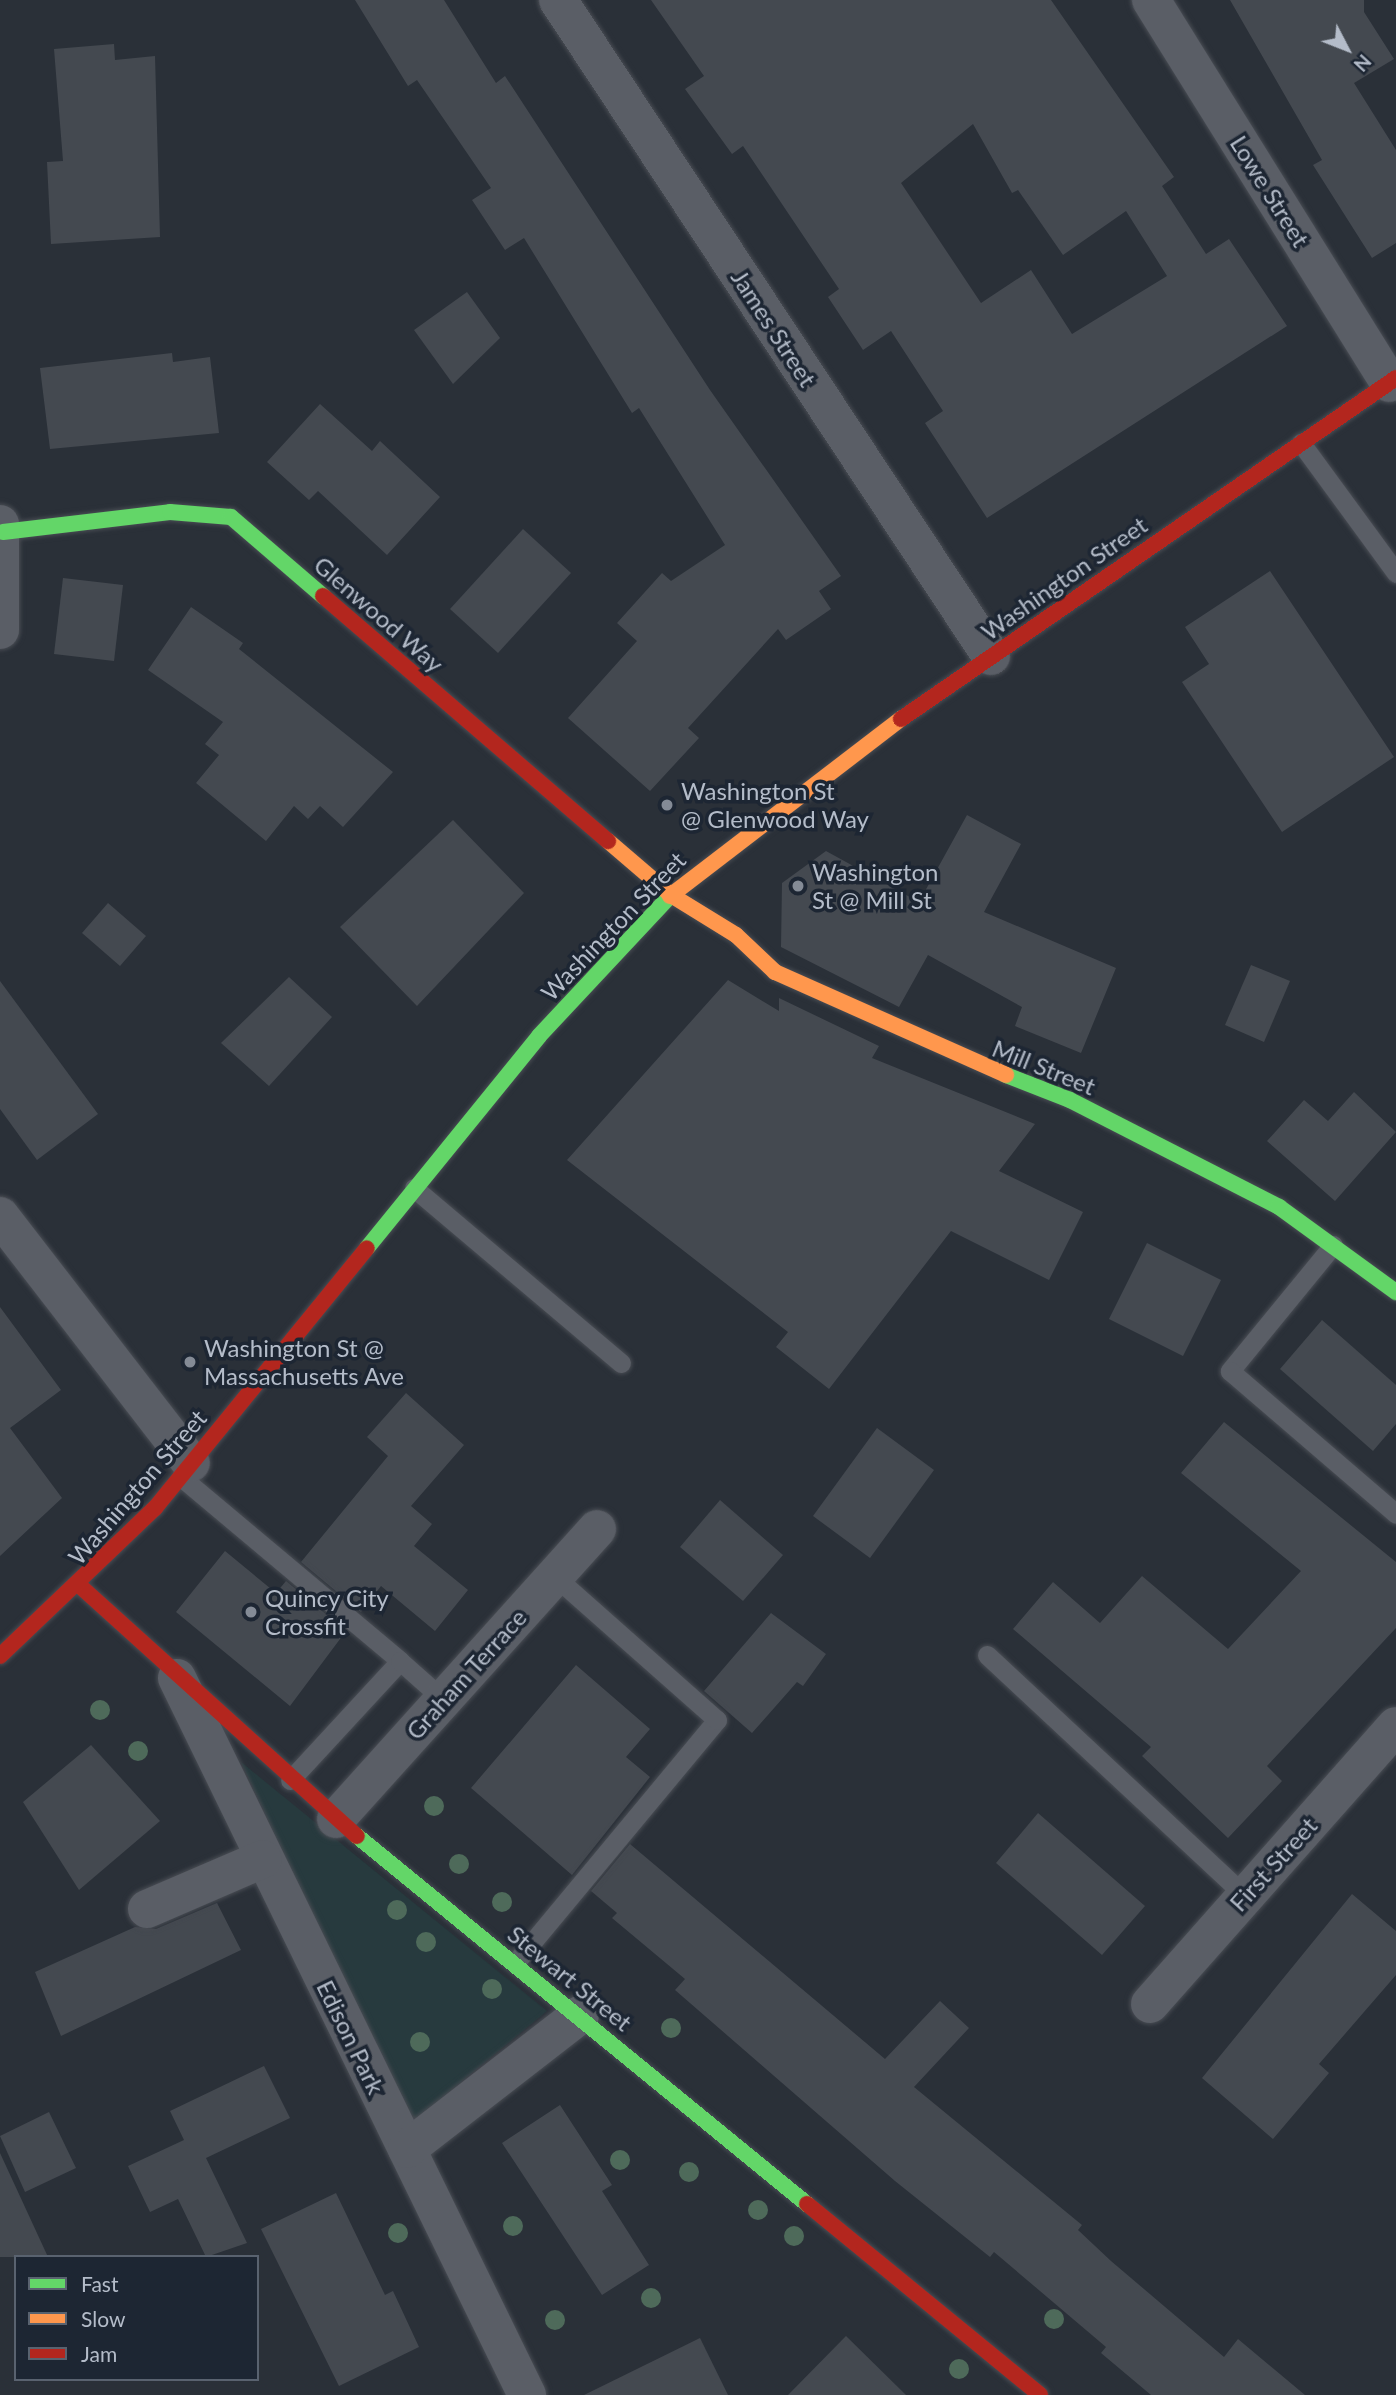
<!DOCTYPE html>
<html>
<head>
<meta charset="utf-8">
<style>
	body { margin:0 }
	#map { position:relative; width:1396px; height:2395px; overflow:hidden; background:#2a3038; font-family:Lato,sans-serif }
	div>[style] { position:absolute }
	.green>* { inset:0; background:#273a3e }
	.building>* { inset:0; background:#444950 }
	.roads { filter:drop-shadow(0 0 2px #484c53) drop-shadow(0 0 2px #484c53) }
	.lane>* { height:19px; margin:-9.5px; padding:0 9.5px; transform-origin:9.5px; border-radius:9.5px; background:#5a5e66 }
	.street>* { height:38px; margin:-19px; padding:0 19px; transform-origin:19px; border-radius:19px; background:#5a5e66 }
	.fast>* { height:16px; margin:-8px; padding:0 8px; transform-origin:8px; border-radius:8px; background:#63d668 }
	.slow>* { height:16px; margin:-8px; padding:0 8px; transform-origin:8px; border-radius:8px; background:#ff974d }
	.jam>* { height:16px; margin:-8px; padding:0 8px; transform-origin:8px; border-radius:8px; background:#b3261e }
	.trees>* { width:20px; height:20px; margin:-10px; border-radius:50%; background:#4e6a5a }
	.dots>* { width:19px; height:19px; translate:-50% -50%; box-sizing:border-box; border:4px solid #1d2633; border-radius:50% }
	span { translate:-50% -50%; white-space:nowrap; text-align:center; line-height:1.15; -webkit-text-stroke:7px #1d2633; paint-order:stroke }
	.street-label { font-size:24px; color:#b4bcc9 }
	.poi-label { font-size:24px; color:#b4bcc9 }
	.left { translate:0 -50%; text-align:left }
	.legend { position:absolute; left:14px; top:2255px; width:245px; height:126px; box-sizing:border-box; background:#1d2633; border:2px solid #59626f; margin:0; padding:9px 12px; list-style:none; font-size:21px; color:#b4bcc9 }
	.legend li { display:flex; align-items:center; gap:14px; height:35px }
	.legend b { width:35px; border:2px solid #59626f }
	.north { position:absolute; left:1312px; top:14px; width:70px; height:70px; -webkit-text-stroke:5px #1d2633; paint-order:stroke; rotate:132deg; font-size:19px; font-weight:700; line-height:28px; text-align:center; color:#b4bcc9 }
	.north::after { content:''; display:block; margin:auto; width:24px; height:32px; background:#b4bcc9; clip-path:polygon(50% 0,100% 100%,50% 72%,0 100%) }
</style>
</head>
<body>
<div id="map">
	<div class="green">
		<div style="clip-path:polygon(241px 1762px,547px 2011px,409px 2125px)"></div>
	</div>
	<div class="building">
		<div style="clip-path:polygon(355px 0,444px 0,496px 83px,505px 76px,710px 390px,841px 576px,819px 591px,831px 609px,786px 640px,778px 629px,688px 728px,699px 738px,650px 791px,568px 718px,637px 641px,617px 623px,662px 573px,671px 581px,725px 545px,639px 408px,632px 413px,524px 238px,505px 250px,472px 200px,491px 188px,417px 80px,408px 86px)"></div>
		<div style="clip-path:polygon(evenodd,651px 0,1051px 0,1174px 177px,1162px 186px,1206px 254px,1229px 239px,1287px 326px,987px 518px,925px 423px,943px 411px,891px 331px,863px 350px,828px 297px,839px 289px,743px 146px,732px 154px,685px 89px,704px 76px,651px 0,973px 124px,1012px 193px,1018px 190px,1063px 255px,1126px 211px,1167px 276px,1072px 334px,1031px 270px,981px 303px,901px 183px,973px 124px)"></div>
		<div style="clip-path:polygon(1230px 0,1364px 0,1364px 12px,1394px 59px,1354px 83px,1396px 150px,1396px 243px,1372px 258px,1313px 165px,1322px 160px)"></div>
		<div style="clip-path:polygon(114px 44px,115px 60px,155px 56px,160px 237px,51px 244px,47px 162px,63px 161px,54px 49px)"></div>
		<div style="clip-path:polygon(467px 292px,500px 338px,453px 384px,414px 330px)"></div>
		<div style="clip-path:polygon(172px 353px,173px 362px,210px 357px,219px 433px,50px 449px,40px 368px)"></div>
		<div style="clip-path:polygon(320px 404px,372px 451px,380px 441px,440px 497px,387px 555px,318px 491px,309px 500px,267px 462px)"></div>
		<div style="clip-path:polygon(523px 529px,571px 573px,498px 653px,450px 609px)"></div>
		<div style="clip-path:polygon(1270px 571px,1394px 757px,1282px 832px,1182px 682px,1209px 664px,1185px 627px)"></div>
		<div style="clip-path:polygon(63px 578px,123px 585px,114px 661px,54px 654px)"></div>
		<div style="clip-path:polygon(191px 607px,243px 643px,239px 649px,393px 772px,343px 827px,320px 806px,308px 819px,294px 806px,266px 841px,196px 783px,219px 755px,205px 744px,223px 722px,148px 670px)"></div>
		<div style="clip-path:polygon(967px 815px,1021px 844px,984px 912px,1116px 968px,1081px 1053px,1015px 1026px,1022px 1007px,928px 955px,899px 1007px,781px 947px,782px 883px,826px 851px,919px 902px)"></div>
		<div style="clip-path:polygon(453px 820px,524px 893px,417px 1006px,340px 927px)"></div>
		<div style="clip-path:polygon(108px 903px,146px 936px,120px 966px,82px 933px)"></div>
		<div style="clip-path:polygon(1251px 965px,1290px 981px,1264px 1042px,1225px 1025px)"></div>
		<div style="clip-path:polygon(289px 977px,332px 1017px,269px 1086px,221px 1043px)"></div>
		<div style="clip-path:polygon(728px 980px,779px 1011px,779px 998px,879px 1046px,872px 1058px,1035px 1124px,999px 1171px,1083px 1212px,1049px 1280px,951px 1231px,829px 1389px,776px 1347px,788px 1332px,567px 1160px)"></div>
		<div style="clip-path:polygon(0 981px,98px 1114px,37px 1160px,0 1109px)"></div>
		<div style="clip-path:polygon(1354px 1092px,1396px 1132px,1335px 1201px,1267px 1141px,1304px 1100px,1328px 1121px)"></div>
		<div style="clip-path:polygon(1147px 1243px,1221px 1280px,1183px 1356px,1109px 1319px)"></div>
		<div style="clip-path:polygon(0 1307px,61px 1390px,10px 1428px,62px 1498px,0 1556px)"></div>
		<div style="clip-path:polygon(1322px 1320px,1396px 1385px,1396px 1424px,1373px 1451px,1280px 1369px)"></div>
		<div style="clip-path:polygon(406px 1393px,464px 1445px,411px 1506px,432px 1524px,414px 1546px,468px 1590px,435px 1631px,381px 1586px,361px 1612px,301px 1562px,388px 1456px,367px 1437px)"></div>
		<div style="clip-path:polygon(1224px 1422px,1396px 1562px,1396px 1628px,1267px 1766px,1282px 1781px,1228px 1838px,1142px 1756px,1151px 1747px,1013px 1629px,1053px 1582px,1100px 1623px,1142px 1576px,1228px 1649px,1301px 1571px,1181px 1473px)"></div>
		<div style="clip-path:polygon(877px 1428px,934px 1470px,870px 1558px,813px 1516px)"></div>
		<div style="clip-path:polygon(720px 1500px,783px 1555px,743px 1601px,680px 1547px)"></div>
		<div style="clip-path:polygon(225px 1551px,276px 1593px,286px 1581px,346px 1631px,290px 1706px,176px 1612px)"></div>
		<div style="clip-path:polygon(771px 1613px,826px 1654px,803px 1686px,797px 1682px,752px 1733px,704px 1691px)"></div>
		<div style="clip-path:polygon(576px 1665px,650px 1729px,626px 1757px,650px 1777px,572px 1875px,471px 1788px)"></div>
		<div style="clip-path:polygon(91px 1745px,160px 1821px,79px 1890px,23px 1802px)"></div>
		<div style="clip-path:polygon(1038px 1813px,1145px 1906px,1102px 1955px,996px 1863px)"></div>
		<div style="clip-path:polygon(630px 1844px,885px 2059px,940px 2001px,969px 2028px,914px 2087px,1082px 2225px,1078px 2230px,1111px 2261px,1224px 2357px,1238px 2339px,1305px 2395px,1151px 2395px,1101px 2353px,1106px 2347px,994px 2252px,990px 2257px,895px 2181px,675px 1990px,685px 1979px,612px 1918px,617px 1913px,591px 1891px)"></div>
		<div style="clip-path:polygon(1352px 1894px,1396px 1931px,1396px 1975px,1319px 2064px,1329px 2073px,1273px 2139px,1202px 2078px)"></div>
		<div style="clip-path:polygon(217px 1903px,241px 1950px,61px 2036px,35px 1972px,135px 1927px,156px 1929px)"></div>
		<div style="clip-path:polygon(264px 2066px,290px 2118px,206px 2158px,247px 2243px,206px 2257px,178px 2199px,150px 2212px,128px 2166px,184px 2140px,170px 2111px)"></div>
		<div style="clip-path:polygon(560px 2105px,612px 2185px,602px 2191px,649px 2265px,602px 2295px,502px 2143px)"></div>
		<div style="clip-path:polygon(49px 2112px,76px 2168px,25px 2192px,0 2136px)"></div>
		<div style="clip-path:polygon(0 2153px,48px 2257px,0 2257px)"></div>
		<div style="clip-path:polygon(336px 2193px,385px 2295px,393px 2291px,419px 2347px,339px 2386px,261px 2229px)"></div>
		<div style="clip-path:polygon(846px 2336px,906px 2395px,788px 2395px)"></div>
		<div style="clip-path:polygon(700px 2338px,728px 2395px,584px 2395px)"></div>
	</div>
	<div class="roads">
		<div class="lane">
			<div style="left:1301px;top:443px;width:161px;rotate:53.8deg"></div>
			<div style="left:414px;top:1188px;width:271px;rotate:40.2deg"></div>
			<div style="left:1333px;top:1245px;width:163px;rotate:129.3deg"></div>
			<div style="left:1230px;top:1371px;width:219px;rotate:40.7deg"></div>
			<div style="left:181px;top:1477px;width:286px;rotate:40deg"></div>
			<div style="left:400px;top:1661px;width:162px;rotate:132.7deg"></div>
			<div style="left:987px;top:1655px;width:353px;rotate:43deg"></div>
			<div style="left:400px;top:1661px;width:57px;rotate:41.5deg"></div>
			<div style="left:515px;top:1963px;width:316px;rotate:-50.3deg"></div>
			<div style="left:717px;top:1720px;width:217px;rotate:-138.5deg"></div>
		</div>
		<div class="street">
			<div style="left:558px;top:0;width:786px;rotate:56.57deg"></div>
			<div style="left:1151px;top:0;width:451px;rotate:58.1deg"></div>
			<div style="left:0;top:524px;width:106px;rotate:90deg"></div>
			<div style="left:0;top:1216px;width:312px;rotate:52.3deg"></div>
			<div style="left:177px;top:1678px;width:798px;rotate:63.98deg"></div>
			<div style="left:336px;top:1819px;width:390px;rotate:-48deg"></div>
			<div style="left:147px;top:1909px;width:126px;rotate:-23.3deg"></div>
			<div style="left:1150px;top:2004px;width:371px;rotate:-48.5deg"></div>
			<div style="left:407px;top:2149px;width:219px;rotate:-37.8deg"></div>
		</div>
		<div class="fast">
			<div style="left:3px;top:532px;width:168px;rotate:-6.8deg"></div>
			<div style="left:170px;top:512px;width:61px;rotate:4.7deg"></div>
			<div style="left:231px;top:517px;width:121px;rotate:40.7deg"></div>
			<div style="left:1006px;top:1075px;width:69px;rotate:21.3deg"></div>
			<div style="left:1070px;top:1100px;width:235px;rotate:27.1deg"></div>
			<div style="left:1279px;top:1207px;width:145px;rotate:36deg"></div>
			<div style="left:367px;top:1248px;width:273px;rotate:-50.9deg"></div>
			<div style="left:539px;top:1036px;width:192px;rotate:-46.9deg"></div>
			<div style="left:357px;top:1836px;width:581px;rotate:39.28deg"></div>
		</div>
		<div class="slow">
			<div style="left:608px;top:841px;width:83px;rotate:40.6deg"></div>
			<div style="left:671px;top:895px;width:76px;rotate:31.6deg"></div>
			<div style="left:736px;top:935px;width:54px;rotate:43.5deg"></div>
			<div style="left:775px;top:972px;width:253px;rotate:24deg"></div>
			<div style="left:670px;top:896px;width:291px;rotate:-37.5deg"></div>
		</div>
		<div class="jam">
			<div style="left:323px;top:596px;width:376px;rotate:40.7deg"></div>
			<div style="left:901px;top:719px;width:601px;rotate:-34.56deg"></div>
			<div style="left:80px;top:1586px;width:373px;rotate:42.1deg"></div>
			<div style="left:0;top:1656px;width:214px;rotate:-43.7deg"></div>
			<div style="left:155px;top:1508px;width:335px;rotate:-50.8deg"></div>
			<div style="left:807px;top:2204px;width:301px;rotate:39.3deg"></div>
		</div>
	</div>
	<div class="trees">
		<div style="left:100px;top:1710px"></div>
		<div style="left:138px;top:1751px"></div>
		<div style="left:434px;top:1806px"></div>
		<div style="left:459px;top:1864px"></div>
		<div style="left:502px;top:1902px"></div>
		<div style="left:397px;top:1910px"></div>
		<div style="left:426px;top:1942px"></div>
		<div style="left:492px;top:1989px"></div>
		<div style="left:671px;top:2028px"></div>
		<div style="left:420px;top:2042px"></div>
		<div style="left:620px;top:2160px"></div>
		<div style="left:689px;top:2172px"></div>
		<div style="left:758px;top:2210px"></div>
		<div style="left:513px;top:2226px"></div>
		<div style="left:398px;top:2233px"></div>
		<div style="left:794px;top:2236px"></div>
		<div style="left:651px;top:2298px"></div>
		<div style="left:1054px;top:2319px"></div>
		<div style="left:555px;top:2320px"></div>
		<div style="left:959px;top:2369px"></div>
	</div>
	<div class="dots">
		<div style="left:667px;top:805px;background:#848b96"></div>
		<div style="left:798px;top:886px;background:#848b96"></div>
		<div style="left:190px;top:1362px;background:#848b96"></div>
		<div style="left:251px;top:1612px;background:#848b96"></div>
	</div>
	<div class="street-label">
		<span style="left:1270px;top:191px;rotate:58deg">Lowe Street</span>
		<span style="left:774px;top:328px;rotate:57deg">James Street</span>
		<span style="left:1064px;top:578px;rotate:-35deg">Washington Street</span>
		<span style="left:379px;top:614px;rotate:41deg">Glenwood Way</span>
		<span style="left:613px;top:926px;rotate:-46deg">Washington Street</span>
		<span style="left:1044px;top:1067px;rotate:22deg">Mill Street</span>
		<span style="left:137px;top:1487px;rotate:-49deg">Washington Street</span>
		<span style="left:466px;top:1674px;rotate:-48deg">Graham Terrace</span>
		<span style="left:1273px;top:1864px;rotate:-48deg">First Street</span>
		<span style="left:570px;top:1978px;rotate:39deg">Stewart Street</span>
		<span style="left:351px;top:2037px;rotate:64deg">Edison Park</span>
	</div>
	<div class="poi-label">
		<span class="left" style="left:681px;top:805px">Washington St<br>@ Glenwood Way</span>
		<span class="left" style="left:812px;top:886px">Washington<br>St @ Mill St</span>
		<span class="left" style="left:204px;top:1362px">Washington St @<br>Massachusetts Ave</span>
		<span class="left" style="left:265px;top:1612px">Quincy City<br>Crossfit</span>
	</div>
	<ul class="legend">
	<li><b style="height:9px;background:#63d668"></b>Fast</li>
	<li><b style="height:9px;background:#ff974d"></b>Slow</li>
	<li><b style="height:9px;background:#b3261e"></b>Jam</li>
	</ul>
	<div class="north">N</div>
</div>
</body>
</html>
